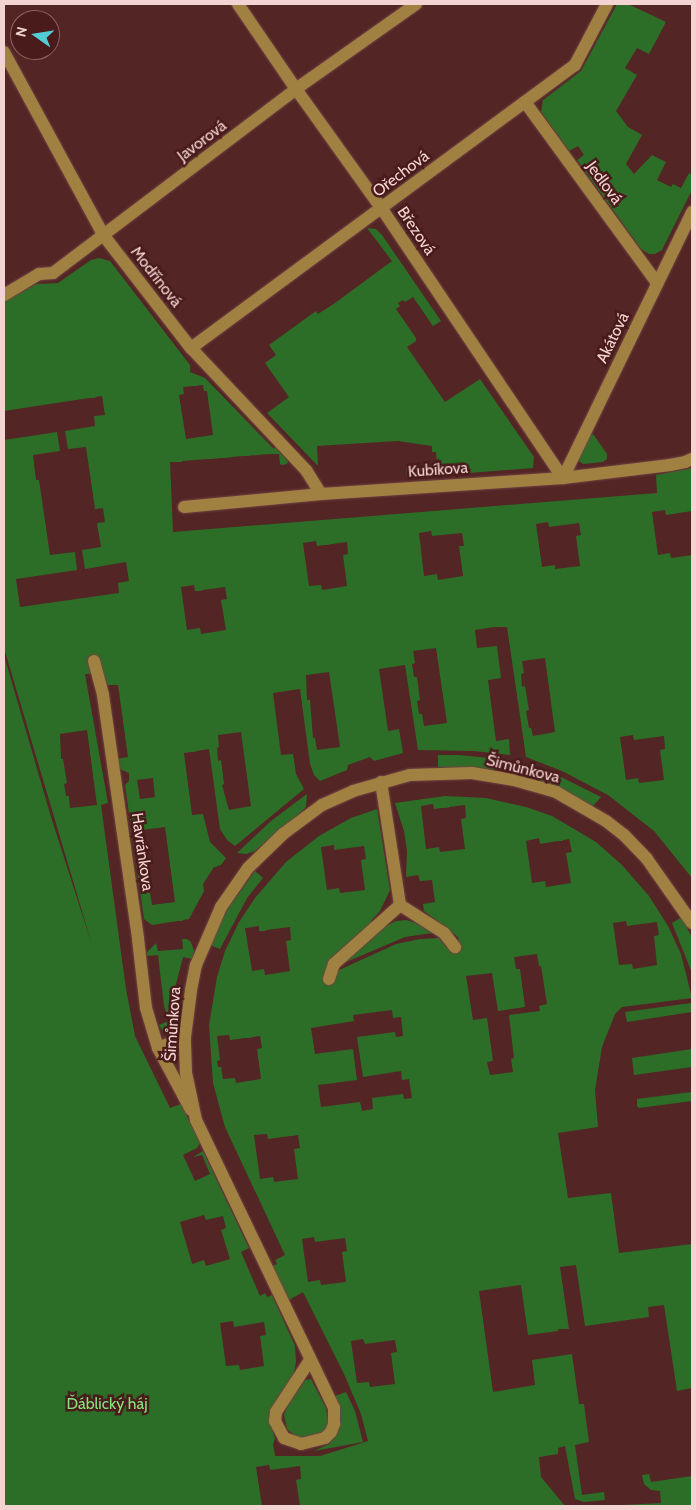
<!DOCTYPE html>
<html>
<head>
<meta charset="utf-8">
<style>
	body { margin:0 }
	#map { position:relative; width:696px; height:1510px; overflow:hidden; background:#542525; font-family:Cabin,sans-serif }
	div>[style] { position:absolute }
	.green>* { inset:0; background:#2c6e27 }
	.roads { filter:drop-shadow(0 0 1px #714444) drop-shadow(0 0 1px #714444) }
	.minor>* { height:12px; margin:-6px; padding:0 6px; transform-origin:6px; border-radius:6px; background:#a18142 }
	span { translate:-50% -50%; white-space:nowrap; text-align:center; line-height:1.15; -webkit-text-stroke:5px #491b1b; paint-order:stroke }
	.street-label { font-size:16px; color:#f3d4d2 }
	.park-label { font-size:16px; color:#83e57b }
	.frame { position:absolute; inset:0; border:5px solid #f3d4d2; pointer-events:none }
	.north { position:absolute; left:10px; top:10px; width:50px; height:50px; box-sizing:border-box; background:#491b1b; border:1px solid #8d6564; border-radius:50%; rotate:283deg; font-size:14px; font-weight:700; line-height:20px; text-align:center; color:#f3d4d2 }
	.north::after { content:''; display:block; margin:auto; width:18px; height:22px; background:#52ccd5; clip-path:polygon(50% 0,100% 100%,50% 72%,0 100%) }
</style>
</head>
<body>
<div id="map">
	<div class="green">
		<div style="clip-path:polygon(617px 4px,628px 4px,666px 22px,649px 54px,637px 48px,625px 68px,637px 75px,616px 111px,628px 127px,642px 135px,626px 164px,634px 174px,652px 155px,666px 162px,657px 180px,671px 187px,673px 184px,681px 188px,689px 173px,692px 175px,692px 190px,662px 250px,655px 254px,649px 254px,641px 249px,577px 160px,584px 155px,578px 146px,569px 151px,541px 112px,543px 100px,581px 71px)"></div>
		<div style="clip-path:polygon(367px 228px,376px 229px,382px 235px,441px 321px,433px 326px,413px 297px,405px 302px,403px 300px,398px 303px,400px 306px,396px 309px,416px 338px,416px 341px,407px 347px,445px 402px,480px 379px,534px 457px,533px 468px,407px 478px,406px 467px,437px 466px,436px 452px,432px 452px,432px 446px,398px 441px,317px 446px,318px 466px,267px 413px,289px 397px,265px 363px,276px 355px,269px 345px,316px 311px,318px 314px,335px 303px,392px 261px)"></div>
		<div style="clip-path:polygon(evenodd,99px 258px,110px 261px,190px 365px,190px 372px,205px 378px,274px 449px,275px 447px,288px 461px,287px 464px,282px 465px,280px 464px,279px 454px,269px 454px,170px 462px,173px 532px,657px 493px,656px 475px,692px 468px,692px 511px,666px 515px,665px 510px,652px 512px,658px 555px,670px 553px,671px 558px,692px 555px,692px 878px,654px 831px,608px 795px,562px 771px,526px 757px,507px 627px,494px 627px,475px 630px,477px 648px,497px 646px,501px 678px,488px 680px,496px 741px,509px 739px,510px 755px,474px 751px,418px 750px,405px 665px,379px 669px,388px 731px,399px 729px,403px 753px,374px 761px,370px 757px,348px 765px,347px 770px,320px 781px,314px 775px,310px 764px,300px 689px,273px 693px,281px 755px,293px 754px,296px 774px,304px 789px,235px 846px,227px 840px,220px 829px,209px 749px,184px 753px,192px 815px,203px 814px,210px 842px,226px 858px,221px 865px,214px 867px,203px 884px,204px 891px,189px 919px,152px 925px,144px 919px,125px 785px,129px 781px,129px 773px,120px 769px,117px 759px,128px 757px,118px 685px,107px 685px,101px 671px,85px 674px,108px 803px,101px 805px,126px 989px,135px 1036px,170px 1108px,181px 1104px,200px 1143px,197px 1148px,183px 1155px,195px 1181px,210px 1174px,202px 1155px,193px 1157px,203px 1151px,249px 1248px,241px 1252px,260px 1296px,265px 1293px,267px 1297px,272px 1295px,295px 1346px,296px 1362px,294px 1373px,275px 1402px,272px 1428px,275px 1439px,273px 1444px,275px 1456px,320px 1456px,368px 1441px,361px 1414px,344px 1374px,303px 1292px,289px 1300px,272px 1266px,277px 1264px,275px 1260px,285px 1255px,225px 1127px,213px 1083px,209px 1025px,217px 977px,225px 951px,239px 922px,255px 898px,286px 862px,319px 836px,351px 818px,377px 809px,390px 890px,380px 911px,371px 921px,373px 924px,337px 971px,396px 944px,420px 939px,439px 938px,447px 948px,459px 946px,458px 937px,424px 911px,423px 904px,435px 902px,432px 880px,420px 881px,418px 875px,406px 877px,407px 851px,404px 831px,395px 803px,445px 796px,486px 798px,526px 807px,552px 816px,596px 842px,622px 865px,649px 896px,668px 926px,681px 954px,692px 998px,622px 1007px,615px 1014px,602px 1047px,595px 1090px,598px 1127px,558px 1133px,568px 1198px,611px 1193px,619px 1253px,692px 1244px,692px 1388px,677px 1391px,664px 1305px,648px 1307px,649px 1317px,585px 1326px,576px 1265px,560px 1267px,569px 1329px,558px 1329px,558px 1331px,528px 1335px,521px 1285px,479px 1291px,493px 1392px,535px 1385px,532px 1360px,572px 1354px,579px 1404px,584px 1404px,589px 1442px,575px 1445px,582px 1495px,604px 1492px,605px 1500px,584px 1502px,575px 1499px,565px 1446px,558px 1448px,558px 1454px,539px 1457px,541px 1477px,565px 1506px,300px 1506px,296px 1480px,301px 1479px,300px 1466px,270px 1470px,269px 1465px,256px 1467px,262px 1506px,4px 1506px,4px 655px,51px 817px,92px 945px,4px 648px,4px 440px,57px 432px,60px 451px,33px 455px,36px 480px,39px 480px,50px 555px,75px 552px,77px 570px,16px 579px,20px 607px,119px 593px,118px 583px,129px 581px,126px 562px,85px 569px,82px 550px,101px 547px,97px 523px,105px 522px,103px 508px,95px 509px,86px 447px,68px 449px,65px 431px,95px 426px,94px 416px,105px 415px,102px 396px,4px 411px,4px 302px,36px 284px,58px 283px,91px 260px,99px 258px,203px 385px,204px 391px,207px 391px,213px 435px,186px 439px,179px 395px,184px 394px,183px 387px,203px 385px,99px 258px,548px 522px,549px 527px,579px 523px,581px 535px,576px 536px,580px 566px,555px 569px,555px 565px,542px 567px,536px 524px,548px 522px,99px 258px,431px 531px,432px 536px,462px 533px,464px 546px,459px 546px,463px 576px,438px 580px,437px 574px,424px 576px,419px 533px,431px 531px,99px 258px,316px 541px,317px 546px,347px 542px,348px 554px,343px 555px,347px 586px,322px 590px,321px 585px,309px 586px,303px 543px,316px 541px,99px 258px,194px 585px,195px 591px,225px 587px,227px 599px,221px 600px,226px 630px,201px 634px,200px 628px,187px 630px,181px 587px,194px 585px,99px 258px,436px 648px,447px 723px,424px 726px,422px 714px,419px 714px,417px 701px,420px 700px,417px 677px,414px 677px,412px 664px,415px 663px,413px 651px,436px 648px,99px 258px,545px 658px,555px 732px,533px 736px,531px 728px,529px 728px,526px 711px,529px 710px,525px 686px,522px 687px,521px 674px,524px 673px,522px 661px,545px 658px,99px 258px,329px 672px,340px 747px,317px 750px,315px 738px,313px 738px,310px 700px,307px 700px,306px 675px,329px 672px,99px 258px,87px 730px,97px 805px,70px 808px,69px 796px,66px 796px,64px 784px,67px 783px,63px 759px,61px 759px,60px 734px,87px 730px,99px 258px,241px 732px,251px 806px,229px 810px,222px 785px,224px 784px,221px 760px,218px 761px,217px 748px,219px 747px,218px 735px,241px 732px,99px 258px,633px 735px,634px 740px,664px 736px,665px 749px,660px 750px,664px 780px,639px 783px,638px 778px,626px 780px,620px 737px,633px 735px,99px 258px,153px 778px,155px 797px,140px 799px,137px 780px,153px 778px,99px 258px,433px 804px,434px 809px,465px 805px,466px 818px,461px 819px,465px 849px,440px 852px,439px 847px,426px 849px,421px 806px,433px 804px,99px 258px,165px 827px,175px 902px,152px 905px,150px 893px,148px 893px,145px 856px,142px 856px,142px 830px,165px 827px,99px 258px,539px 838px,540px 844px,569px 839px,572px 852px,566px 853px,571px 883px,546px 887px,545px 881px,532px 883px,526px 841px,539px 838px,99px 258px,334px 845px,334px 850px,364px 846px,366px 859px,361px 860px,365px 890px,340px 893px,339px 888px,327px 890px,321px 847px,334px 845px,99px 258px,626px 921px,627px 926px,657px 922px,659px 935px,654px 936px,657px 965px,633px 969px,632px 964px,619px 965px,613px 923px,626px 921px,99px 258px,259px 926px,259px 931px,290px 927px,291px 940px,286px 941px,290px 971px,265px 975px,264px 969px,252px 971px,245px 928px,259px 926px,99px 258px,537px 954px,539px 966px,541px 966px,547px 1004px,539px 1006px,540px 1011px,509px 1015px,514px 1058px,511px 1059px,513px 1072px,490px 1075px,487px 1062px,493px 1061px,487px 1018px,473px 1020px,466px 976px,492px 973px,498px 1011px,525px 1007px,520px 969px,516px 969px,514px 957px,537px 954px,99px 258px,392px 1010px,393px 1018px,401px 1017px,403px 1036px,396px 1037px,395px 1032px,357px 1037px,363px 1077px,401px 1071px,402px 1080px,409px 1079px,412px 1098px,404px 1099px,403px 1094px,372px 1098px,373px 1109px,362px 1111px,360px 1102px,321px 1107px,318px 1085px,357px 1080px,353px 1049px,315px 1054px,311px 1028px,354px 1021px,353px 1015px,392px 1010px,99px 258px,229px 1035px,230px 1040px,260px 1036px,262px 1048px,257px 1049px,261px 1079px,236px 1083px,235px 1078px,223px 1079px,221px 1067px,218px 1067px,217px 1061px,220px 1060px,217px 1036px,229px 1035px,99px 258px,267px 1134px,268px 1139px,298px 1135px,300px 1148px,294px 1149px,298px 1179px,274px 1182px,273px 1177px,260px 1179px,254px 1135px,267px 1134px,99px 258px,204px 1215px,206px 1220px,223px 1216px,226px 1228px,221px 1230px,230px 1259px,206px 1266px,204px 1260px,192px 1264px,180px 1222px,204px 1215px,99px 258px,314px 1237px,315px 1242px,345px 1238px,347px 1251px,342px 1252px,346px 1282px,321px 1285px,320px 1280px,308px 1282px,302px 1239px,314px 1237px,99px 258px,233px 1321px,234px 1327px,264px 1322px,266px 1335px,260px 1336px,264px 1366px,240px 1370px,239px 1365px,226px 1366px,220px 1323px,233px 1321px,99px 258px,363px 1339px,365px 1344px,395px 1340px,397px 1352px,391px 1353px,395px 1384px,370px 1387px,369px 1382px,357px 1383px,351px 1341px,363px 1339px)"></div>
		<div style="clip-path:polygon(593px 434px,607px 454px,607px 459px,603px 462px,583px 464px,579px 461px,578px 456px,588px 437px)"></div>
		<div style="clip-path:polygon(438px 755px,459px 755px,509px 760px,506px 766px,498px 770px,438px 767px)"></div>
		<div style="clip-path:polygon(522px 763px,555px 774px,601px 797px,593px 806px,565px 791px,531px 778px,525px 773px)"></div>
		<div style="clip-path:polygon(307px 794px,306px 807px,301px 812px,255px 851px,246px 854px,237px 853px,271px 821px)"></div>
		<div style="clip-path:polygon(255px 871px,263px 878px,247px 898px,220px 949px,210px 945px,228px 908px)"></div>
		<div style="clip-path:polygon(682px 917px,692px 938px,692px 973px,672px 923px)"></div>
		<div style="clip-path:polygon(406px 920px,416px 923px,432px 933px,405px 937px,339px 965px,382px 928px,396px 921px)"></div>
		<div style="clip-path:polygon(182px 939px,187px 939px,191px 942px,194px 951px,192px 959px,183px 957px,175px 988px,172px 1013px,181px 1014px,180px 1025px,177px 1031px,170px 1034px,163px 1032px,159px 1025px,169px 1021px,164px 1006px,158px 955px,147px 956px,147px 952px,156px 943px,158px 951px,183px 949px)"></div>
		<div style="clip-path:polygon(691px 1003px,692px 1012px,627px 1022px,625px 1012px)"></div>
		<div style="clip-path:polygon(692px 1049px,692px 1067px,634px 1075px,632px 1058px)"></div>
		<div style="clip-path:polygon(692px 1092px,692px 1101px,639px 1108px,637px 1106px,637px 1099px)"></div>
		<div style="clip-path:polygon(311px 1379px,326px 1408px,328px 1423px,324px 1431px,318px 1436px,305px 1440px,295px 1436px,287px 1429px,284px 1415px,288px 1405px,305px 1380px)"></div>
		<div style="clip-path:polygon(346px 1392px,355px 1411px,363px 1442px,314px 1451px,329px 1444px,337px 1433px,341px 1419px,335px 1396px)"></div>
		<div style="clip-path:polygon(649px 1474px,651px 1482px,692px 1476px,692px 1506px,604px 1506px,661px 1503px,660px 1491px,651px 1490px,644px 1484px,642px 1475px)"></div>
	</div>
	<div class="roads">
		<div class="minor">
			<div style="left:238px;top:4px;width:103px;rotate:55.7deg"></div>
			<div style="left:296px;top:89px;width:148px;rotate:54.4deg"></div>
			<div style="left:382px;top:209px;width:324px;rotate:56.1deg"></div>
			<div style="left:4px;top:52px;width:209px;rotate:61.5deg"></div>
			<div style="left:104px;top:236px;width:142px;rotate:52.2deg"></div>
			<div style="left:191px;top:348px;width:168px;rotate:46.7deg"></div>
			<div style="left:306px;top:470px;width:28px;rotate:58deg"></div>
			<div style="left:525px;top:102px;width:224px;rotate:53.9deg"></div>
			<div style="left:4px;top:295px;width:41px;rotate:-31deg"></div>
			<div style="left:39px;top:274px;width:14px;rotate:-4deg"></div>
			<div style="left:53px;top:273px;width:305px;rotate:-37.1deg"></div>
			<div style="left:296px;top:89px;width:147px;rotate:-35.3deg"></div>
			<div style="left:191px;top:348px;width:477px;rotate:-36.4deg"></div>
			<div style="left:575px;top:65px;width:69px;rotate:-62.3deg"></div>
			<div style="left:563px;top:478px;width:296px;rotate:-64.1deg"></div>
			<div style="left:184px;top:507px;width:138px;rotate:-5.4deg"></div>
			<div style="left:321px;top:494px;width:243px;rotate:-3.8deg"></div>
			<div style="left:563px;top:478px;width:108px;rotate:-6.9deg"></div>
			<div style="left:670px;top:465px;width:15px;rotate:-11deg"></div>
			<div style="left:685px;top:462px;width:8px;rotate:-23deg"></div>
			<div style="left:94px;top:661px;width:35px;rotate:75deg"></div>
			<div style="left:103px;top:695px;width:246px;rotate:81.8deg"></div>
			<div style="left:138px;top:939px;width:69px;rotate:83.4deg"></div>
			<div style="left:146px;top:1008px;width:42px;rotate:73.3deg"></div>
			<div style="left:158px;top:1048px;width:29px;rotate:-22deg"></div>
			<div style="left:381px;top:782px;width:124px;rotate:81.2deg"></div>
			<div style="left:400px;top:905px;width:52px;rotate:32.5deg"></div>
			<div style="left:444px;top:933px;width:18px;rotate:52deg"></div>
			<div style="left:329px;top:979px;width:16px;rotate:-72deg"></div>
			<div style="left:334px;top:964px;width:89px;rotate:-41.8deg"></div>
			<div style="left:158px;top:1048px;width:70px;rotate:62deg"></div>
			<div style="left:310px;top:1360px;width:62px;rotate:123.2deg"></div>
			<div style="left:276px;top:1412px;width:9px;rotate:96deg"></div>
			<div style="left:275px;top:1421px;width:19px;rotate:62deg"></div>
			<div style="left:284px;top:1438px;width:18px;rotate:19deg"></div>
			<div style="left:301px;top:1444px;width:25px;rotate:-14deg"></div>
			<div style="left:325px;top:1438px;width:8px;rotate:-45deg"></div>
			<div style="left:331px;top:1432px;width:9px;rotate:-69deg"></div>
			<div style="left:334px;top:1424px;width:16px;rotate:-90deg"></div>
			<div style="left:334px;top:1408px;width:319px;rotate:-115.6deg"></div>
			<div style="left:196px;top:1120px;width:48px;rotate:-102deg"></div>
			<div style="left:186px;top:1073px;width:36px;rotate:-92deg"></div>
			<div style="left:185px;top:1037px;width:47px;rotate:-82.7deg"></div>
			<div style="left:191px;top:990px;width:25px;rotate:-79deg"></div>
			<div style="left:196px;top:965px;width:63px;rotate:-66.7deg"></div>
			<div style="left:221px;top:907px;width:47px;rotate:-55.3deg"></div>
			<div style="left:248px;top:868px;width:49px;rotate:-44.2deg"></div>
			<div style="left:283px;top:834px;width:49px;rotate:-36.6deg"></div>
			<div style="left:322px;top:805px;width:34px;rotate:-24deg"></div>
			<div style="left:353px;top:791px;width:59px;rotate:-15.7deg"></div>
			<div style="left:410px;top:775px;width:62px;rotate:-1.8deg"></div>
			<div style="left:472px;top:773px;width:43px;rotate:9.5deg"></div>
			<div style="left:514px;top:780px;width:44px;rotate:15.9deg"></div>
			<div style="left:556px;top:792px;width:58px;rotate:30.1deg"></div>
			<div style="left:606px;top:821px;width:24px;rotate:38deg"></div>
			<div style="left:625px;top:836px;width:32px;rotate:46deg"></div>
			<div style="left:647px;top:859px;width:78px;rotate:54.9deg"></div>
		</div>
	</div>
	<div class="street-label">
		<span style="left:202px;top:141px;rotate:-37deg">Javorová</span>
		<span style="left:401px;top:174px;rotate:-37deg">Ořechová</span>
		<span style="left:604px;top:183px;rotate:54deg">Jedlová</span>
		<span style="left:416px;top:231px;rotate:56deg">Březová</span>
		<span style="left:156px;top:277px;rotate:52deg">Modřínová</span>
		<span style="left:613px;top:338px;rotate:-64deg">Akátová</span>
		<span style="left:438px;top:470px;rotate:-4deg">Kubíkova</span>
		<span style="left:523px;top:769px;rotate:14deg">Šimůnkova</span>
		<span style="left:142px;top:852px;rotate:82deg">Havránkova</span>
		<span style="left:173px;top:1024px;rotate:-86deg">Šimůnkova</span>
	</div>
	<div class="park-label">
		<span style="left:107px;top:1404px">Ďáblický háj</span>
	</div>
	<div class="frame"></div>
	<div class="north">N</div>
</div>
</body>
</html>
